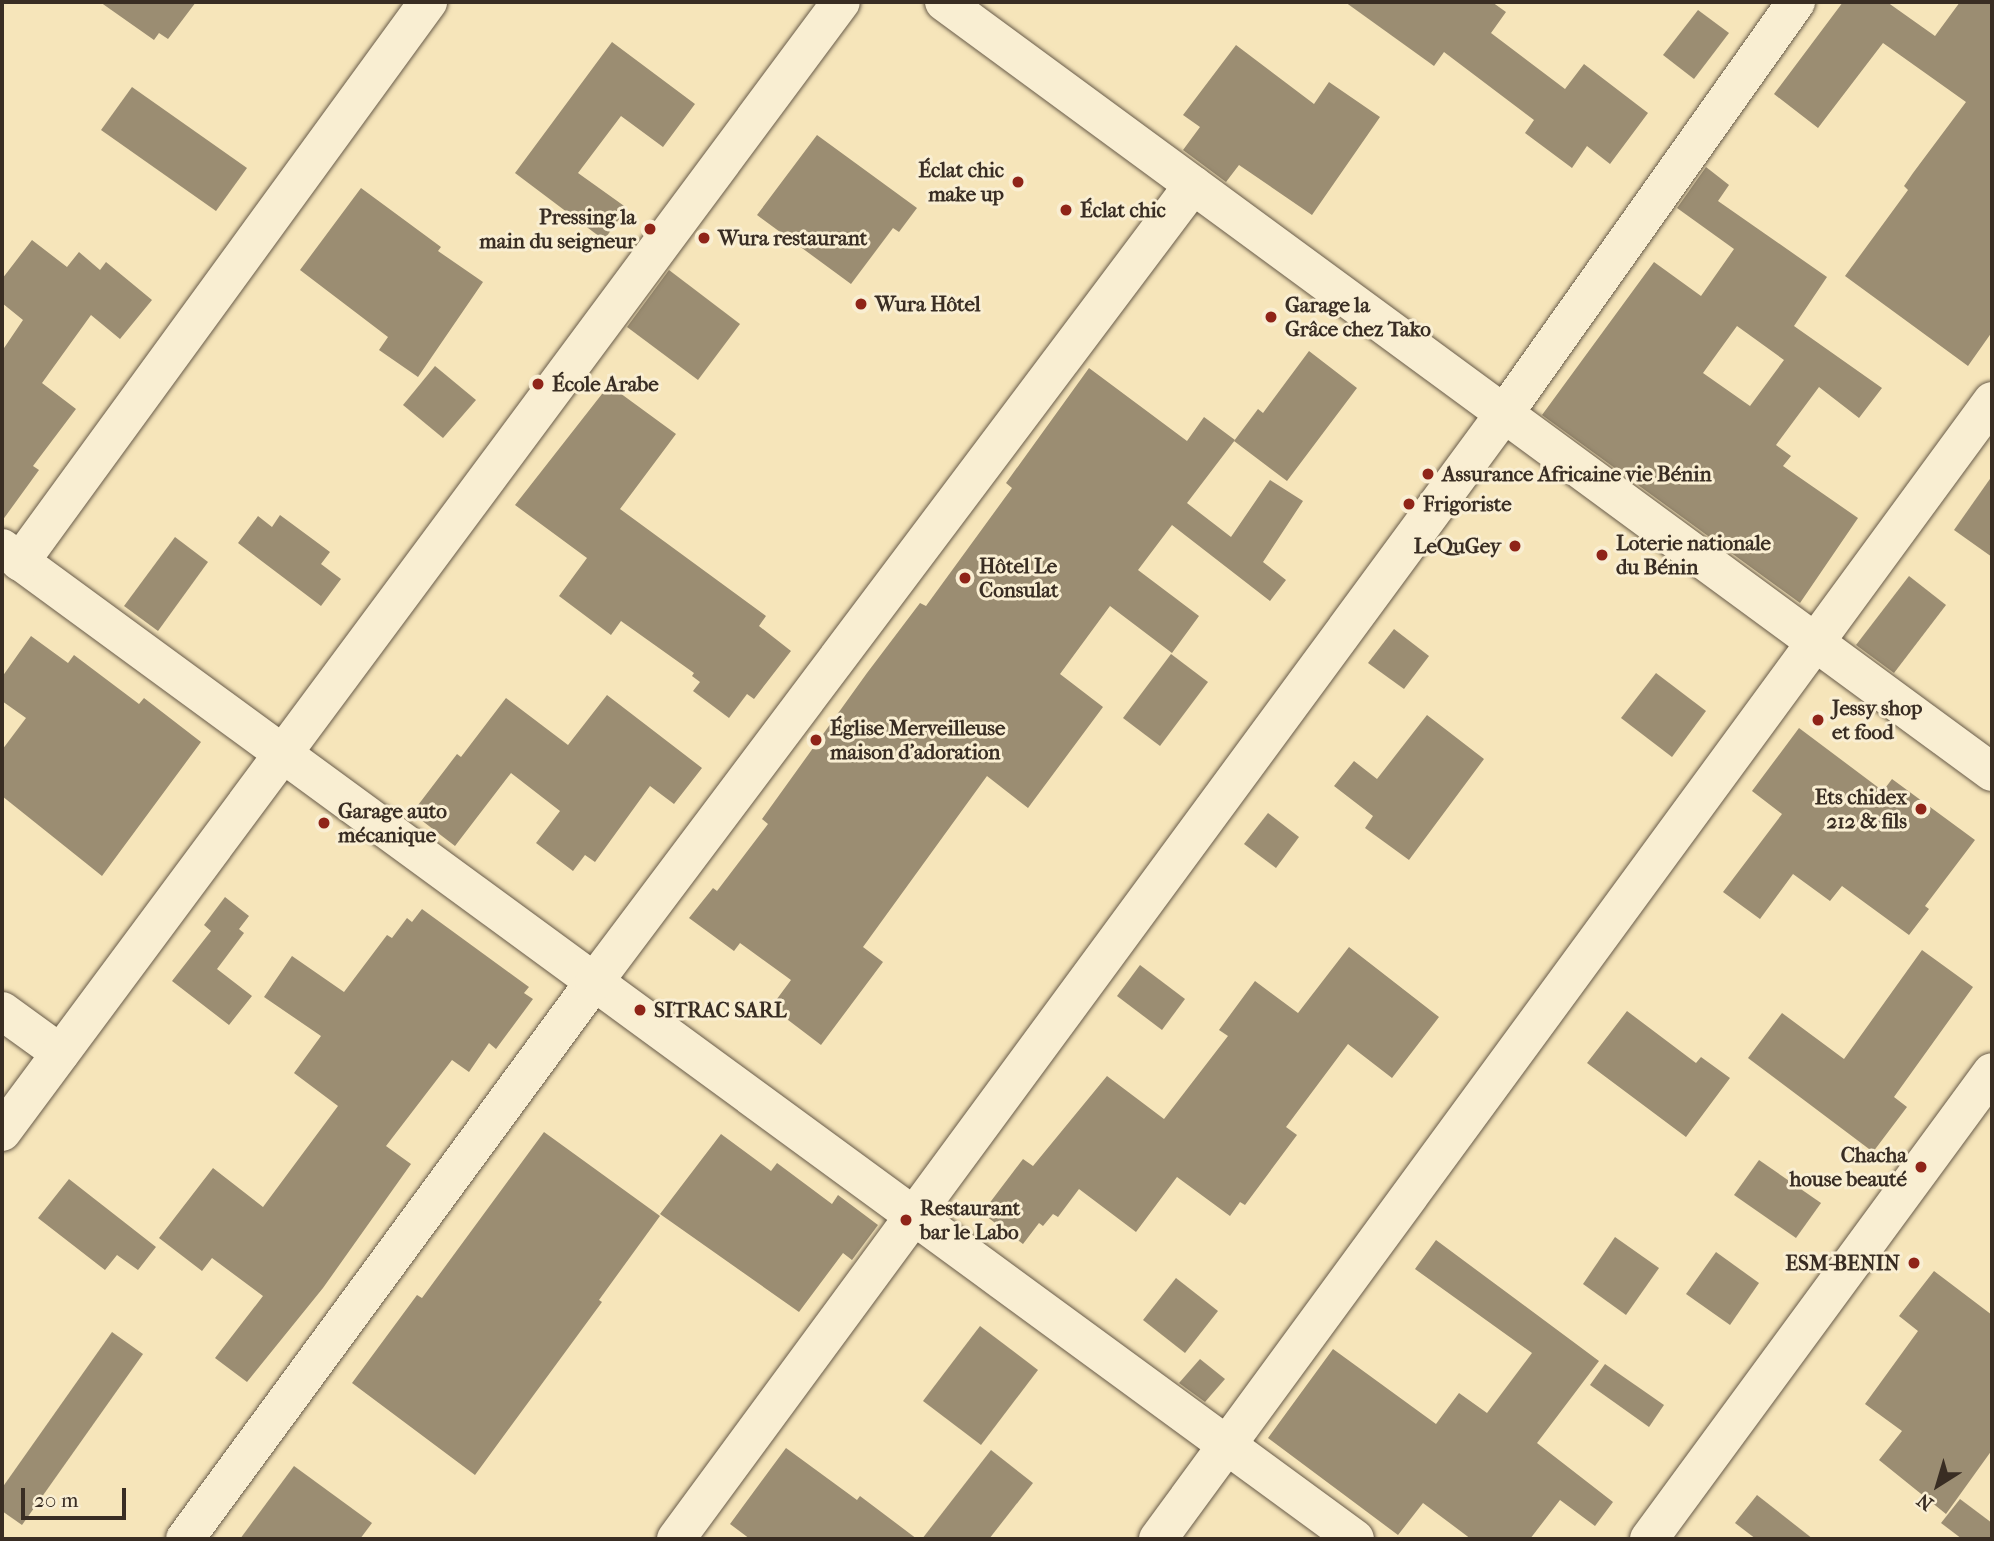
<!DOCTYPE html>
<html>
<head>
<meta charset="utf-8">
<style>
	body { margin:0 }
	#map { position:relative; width:1994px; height:1541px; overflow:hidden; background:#f6e5ba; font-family:"IM FELL French Canon",serif }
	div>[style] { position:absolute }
	.building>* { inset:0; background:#9b8d72 }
	.roads { filter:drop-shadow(0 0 2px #685b49) drop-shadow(0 0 2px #685b49) }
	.minor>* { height:38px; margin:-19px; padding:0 19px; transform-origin:19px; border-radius:19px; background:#f9eed2 }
	.tertiary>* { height:38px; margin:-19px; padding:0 19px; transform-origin:19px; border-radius:19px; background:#f9eed2 }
	.dots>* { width:19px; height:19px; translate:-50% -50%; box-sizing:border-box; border:4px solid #f9eed2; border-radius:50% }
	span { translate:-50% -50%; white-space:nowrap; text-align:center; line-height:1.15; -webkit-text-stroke:6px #f9eed2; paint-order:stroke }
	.poi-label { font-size:21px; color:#392d23; font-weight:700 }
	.right { translate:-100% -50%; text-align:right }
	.left { translate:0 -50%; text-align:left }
	.frame { position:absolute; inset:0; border:4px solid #392d23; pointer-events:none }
	.north { position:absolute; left:1903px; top:1450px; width:70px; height:70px; -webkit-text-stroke:5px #f9eed2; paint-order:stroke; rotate:217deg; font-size:19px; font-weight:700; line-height:28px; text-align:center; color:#392d23 }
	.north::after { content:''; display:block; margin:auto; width:24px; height:32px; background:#392d23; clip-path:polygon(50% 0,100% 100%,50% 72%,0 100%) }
	.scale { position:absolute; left:21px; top:1488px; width:105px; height:32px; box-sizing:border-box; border:4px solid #392d23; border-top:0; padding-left:9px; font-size:21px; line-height:24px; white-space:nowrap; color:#392d23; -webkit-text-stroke:5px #f9eed2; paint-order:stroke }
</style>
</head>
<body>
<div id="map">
	<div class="building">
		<div style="clip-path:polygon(100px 2px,196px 2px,168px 39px,159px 33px,154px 40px)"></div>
		<div style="clip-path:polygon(1345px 2px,1492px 2px,1506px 12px,1491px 33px,1565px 89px,1584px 64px,1648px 113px,1610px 164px,1587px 146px,1572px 168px,1525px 133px,1534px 120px,1444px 52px,1434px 66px)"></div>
		<div style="clip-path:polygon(1843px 2px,1887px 2px,1935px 36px,1960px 2px,1992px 2px,1992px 332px,1968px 366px,1845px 276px,1908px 190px,1904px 186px,1913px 173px,1966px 102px,1883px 43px,1818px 128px,1774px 94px)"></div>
		<div style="clip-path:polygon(1698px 10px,1729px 33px,1694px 79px,1663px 55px)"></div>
		<div style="clip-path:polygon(612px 42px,695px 104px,663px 147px,621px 116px,578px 173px,627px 208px,604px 240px,515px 173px)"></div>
		<div style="clip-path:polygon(1236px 45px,1314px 104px,1329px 82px,1380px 117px,1312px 215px,1239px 165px,1226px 182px,1183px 150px,1200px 127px,1183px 115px)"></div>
		<div style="clip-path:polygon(132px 87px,247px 168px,216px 211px,101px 130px)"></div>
		<div style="clip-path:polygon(817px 135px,917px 208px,899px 232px,893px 228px,851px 284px,757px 215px)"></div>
		<div style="clip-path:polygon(evenodd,1706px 167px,1729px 185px,1718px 201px,1827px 277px,1794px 326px,1882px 388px,1859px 418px,1819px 387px,1776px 445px,1791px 456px,1783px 466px,1858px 518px,1800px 603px,1542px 415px,1654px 262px,1701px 296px,1734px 249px,1677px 208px,1706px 167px,1737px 326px,1784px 360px,1750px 406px,1703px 373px,1737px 326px)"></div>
		<div style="clip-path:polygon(361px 188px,441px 247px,438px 251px,483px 282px,418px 377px,379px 350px,388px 337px,300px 270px)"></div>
		<div style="clip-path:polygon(32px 240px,67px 267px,79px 252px,100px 270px,106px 262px,152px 300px,120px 339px,91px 315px,42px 383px,76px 409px,33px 466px,39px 470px,2px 521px,2px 351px,23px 320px,2px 303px,2px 279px)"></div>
		<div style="clip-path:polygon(669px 270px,740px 324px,698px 380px,627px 327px)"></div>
		<div style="clip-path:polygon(1309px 351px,1357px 388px,1287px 481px,1234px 441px,1258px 409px,1263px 413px)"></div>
		<div style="clip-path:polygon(435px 366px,476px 400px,443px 438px,403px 405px)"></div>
		<div style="clip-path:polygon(1089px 368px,1187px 441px,1204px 417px,1235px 440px,1187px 503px,1231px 537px,1270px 480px,1303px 501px,1263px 562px,1286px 580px,1270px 601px,1172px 525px,1138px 570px,1199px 616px,1172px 653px,1110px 606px,1060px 674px,1103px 707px,1028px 808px,987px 776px,863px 947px,883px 962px,821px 1045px,771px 1007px,791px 980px,740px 943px,734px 951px,689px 918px,713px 888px,717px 891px,768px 824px,762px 819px,867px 673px,920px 603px,926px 606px,1012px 488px,1006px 483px)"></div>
		<div style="clip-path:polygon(609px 385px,676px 434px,620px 509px,766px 616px,759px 626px,791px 651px,754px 699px,747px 694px,729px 718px,693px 691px,700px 682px,692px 676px,694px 673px,621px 621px,611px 635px,559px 596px,587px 558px,515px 505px)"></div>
		<div style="clip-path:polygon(1992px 476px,1992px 557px,1954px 530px)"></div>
		<div style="clip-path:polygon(280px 515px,330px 552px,321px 564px,341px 579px,321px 606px,238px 543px,258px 516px,272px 527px)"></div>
		<div style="clip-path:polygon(175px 537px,208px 562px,158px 631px,124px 606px)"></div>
		<div style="clip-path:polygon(1909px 576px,1946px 605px,1894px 673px,1856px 645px)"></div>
		<div style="clip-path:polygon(1394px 629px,1429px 656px,1404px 689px,1368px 663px)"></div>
		<div style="clip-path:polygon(31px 636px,68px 663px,74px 655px,139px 704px,144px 698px,201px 742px,102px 876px,2px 796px,2px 750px,26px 718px,2px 701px,2px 677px)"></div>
		<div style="clip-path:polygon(1171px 654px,1208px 682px,1160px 746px,1123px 718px)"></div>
		<div style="clip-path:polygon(1656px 673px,1706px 711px,1672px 757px,1621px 718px)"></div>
		<div style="clip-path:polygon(607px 695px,702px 768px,674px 804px,650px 786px,595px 862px,585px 855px,573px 871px,536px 843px,560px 811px,511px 773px,455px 846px,412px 813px,457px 754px,461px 757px,506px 698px,568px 745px)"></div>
		<div style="clip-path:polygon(1427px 715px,1484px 759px,1409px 860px,1365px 828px,1373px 816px,1334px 786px,1354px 761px,1377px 779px)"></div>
		<div style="clip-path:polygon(1799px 728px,1883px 791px,1892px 779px,1975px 840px,1925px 906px,1929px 909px,1909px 935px,1842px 886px,1830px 901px,1793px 874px,1760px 919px,1723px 892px,1782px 814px,1752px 791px)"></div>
		<div style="clip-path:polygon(1268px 813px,1299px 837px,1276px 868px,1244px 844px)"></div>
		<div style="clip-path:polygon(225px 897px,249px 916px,239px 929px,244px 933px,217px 969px,252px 996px,229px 1025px,172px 981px,211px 931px,204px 925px)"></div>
		<div style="clip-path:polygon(422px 909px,529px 987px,524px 993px,533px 999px,496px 1049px,489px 1043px,469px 1072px,452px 1060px,386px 1146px,411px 1164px,323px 1288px,247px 1382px,215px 1358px,263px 1296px,212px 1258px,202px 1271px,159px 1238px,213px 1168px,263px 1207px,338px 1106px,294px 1073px,321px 1036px,264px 997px,292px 956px,344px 992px,387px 935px,392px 938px,407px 918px,412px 922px)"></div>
		<div style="clip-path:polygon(1349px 947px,1439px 1017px,1392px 1078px,1348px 1044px,1286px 1127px,1297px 1135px,1245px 1205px,1240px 1202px,1230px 1216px,1177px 1177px,1136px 1232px,1079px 1189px,1058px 1217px,1053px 1214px,1043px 1226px,1039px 1223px,1023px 1244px,982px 1213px,1023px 1159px,1033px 1166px,1107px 1076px,1164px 1119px,1228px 1036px,1219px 1030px,1255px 981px,1298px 1013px)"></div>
		<div style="clip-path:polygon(1922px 950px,1973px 987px,1894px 1097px,1907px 1107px,1873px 1152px,1748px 1058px,1782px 1013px,1844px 1059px)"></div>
		<div style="clip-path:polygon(1140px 965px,1185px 999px,1162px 1030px,1117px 996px)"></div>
		<div style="clip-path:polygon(1627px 1011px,1696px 1063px,1701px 1057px,1730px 1078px,1686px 1137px,1587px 1063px)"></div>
		<div style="clip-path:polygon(544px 1132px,660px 1216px,599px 1300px,602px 1302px,475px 1475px,352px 1383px,417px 1295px,422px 1298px)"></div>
		<div style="clip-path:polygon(721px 1134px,771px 1171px,777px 1163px,832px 1204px,838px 1195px,878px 1225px,852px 1260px,843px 1253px,799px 1312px,660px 1214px)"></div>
		<div style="clip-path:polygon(1759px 1160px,1821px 1203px,1796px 1238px,1734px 1195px)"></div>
		<div style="clip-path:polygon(69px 1179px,156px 1247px,138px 1270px,117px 1255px,105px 1270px,38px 1218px)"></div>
		<div style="clip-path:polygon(1615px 1237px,1659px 1268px,1626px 1315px,1583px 1284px)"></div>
		<div style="clip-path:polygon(1436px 1240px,1599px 1361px,1537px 1443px,1613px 1502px,1595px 1526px,1560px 1500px,1530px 1539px,1471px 1539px,1423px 1503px,1398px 1535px,1268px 1438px,1333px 1349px,1436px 1424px,1459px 1393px,1487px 1413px,1532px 1353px,1415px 1269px)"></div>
		<div style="clip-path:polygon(1716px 1252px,1759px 1283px,1730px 1325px,1686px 1294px)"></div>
		<div style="clip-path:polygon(1934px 1271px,1992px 1315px,1992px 1450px,1946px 1514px,1879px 1460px,1902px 1431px,1865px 1404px,1918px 1331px,1899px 1316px)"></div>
		<div style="clip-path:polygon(1176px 1278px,1218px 1311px,1185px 1353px,1143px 1320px)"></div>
		<div style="clip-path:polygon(980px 1326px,1038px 1370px,981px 1445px,923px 1401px)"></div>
		<div style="clip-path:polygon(112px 1332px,143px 1354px,22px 1525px,2px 1511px,2px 1488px)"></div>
		<div style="clip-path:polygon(1200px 1359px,1225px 1379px,1205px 1402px,1179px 1383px)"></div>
		<div style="clip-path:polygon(1605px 1364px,1664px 1405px,1649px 1427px,1590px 1385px)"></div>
		<div style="clip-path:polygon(786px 1448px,857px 1500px,860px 1496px,917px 1539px,750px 1539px,730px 1524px)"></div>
		<div style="clip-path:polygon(991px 1450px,1033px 1483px,989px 1539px,922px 1539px)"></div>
		<div style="clip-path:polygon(294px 1466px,372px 1523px,360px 1539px,240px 1539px)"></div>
		<div style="clip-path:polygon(1757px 1495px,1813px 1539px,1756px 1539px,1735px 1523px)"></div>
		<div style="clip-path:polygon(1960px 1499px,1992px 1523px,1992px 1539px,1962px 1539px,1941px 1523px)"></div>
	</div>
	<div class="roads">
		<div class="minor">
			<div style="left:2px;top:548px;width:1677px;rotate:36.22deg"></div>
			<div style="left:20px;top:562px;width:693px;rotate:-53.92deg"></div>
			<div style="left:2px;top:1011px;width:72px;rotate:35.9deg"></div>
			<div style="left:2px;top:1132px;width:1407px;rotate:-53.41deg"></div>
			<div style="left:185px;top:1539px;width:691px;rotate:-53.71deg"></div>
			<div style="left:594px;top:982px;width:997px;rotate:-53.07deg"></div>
			<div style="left:676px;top:1539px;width:1397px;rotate:-53.65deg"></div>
			<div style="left:1504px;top:414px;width:505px;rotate:-54.67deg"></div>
			<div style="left:1158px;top:1539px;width:1411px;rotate:-53.76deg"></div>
		</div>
		<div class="tertiary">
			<div style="left:944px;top:2px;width:1300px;rotate:36.31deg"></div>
			<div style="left:1649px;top:1539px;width:579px;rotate:-53.7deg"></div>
		</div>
	</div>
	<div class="dots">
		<div style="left:1018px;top:182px;background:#8f2418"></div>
		<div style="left:1066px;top:210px;background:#8f2418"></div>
		<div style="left:650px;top:229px;background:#8f2418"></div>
		<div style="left:704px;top:238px;background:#8f2418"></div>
		<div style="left:861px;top:304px;background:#8f2418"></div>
		<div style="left:1271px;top:317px;background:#8f2418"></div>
		<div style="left:538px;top:384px;background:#8f2418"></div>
		<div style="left:1428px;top:474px;background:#8f2418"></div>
		<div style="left:1409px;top:504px;background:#8f2418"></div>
		<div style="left:1515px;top:546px;background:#8f2418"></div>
		<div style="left:1602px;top:555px;background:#8f2418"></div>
		<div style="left:965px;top:578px;background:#8f2418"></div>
		<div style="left:1818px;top:720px;background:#8f2418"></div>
		<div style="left:816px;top:740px;background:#8f2418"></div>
		<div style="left:1921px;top:809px;background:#8f2418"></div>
		<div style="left:324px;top:823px;background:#8f2418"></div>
		<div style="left:640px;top:1010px;background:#8f2418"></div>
		<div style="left:1921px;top:1167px;background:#8f2418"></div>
		<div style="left:906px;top:1220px;background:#8f2418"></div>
		<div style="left:1914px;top:1263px;background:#8f2418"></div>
	</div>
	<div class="poi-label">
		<span class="right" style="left:1004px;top:182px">Éclat chic<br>make up</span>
		<span class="left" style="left:1080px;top:210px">Éclat chic</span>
		<span class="right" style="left:636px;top:229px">Pressing la<br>main du seigneur</span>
		<span class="left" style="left:718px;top:238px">Wura restaurant</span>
		<span class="left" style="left:875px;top:304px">Wura Hôtel</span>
		<span class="left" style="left:1285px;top:317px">Garage la<br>Grâce chez Tako</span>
		<span class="left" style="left:552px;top:384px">École Arabe</span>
		<span class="left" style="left:1442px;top:474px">Assurance Africaine vie Bénin</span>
		<span class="left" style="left:1423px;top:504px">Frigoriste</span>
		<span class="left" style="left:1616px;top:555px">Loterie nationale<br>du Bénin</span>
		<span class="right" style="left:1501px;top:546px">LeQuGey</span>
		<span class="left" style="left:979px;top:578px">Hôtel Le<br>Consulat</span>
		<span class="left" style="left:1832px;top:720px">Jessy shop<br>et food</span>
		<span class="left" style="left:830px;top:740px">Église Merveilleuse<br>maison d'adoration</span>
		<span class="right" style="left:1907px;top:809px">Ets chidex<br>212 &amp; fils</span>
		<span class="left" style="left:338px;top:823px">Garage auto<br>mécanique</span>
		<span class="left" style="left:654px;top:1010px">SITRAC SARL</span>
		<span class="right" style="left:1907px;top:1167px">Chacha<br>house beauté</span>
		<span class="left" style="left:920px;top:1220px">Restaurant<br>bar le Labo</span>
		<span class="right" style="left:1900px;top:1263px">ESM-BENIN</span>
	</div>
	<div class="frame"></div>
	<div class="north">N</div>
	<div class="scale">20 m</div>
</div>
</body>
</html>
